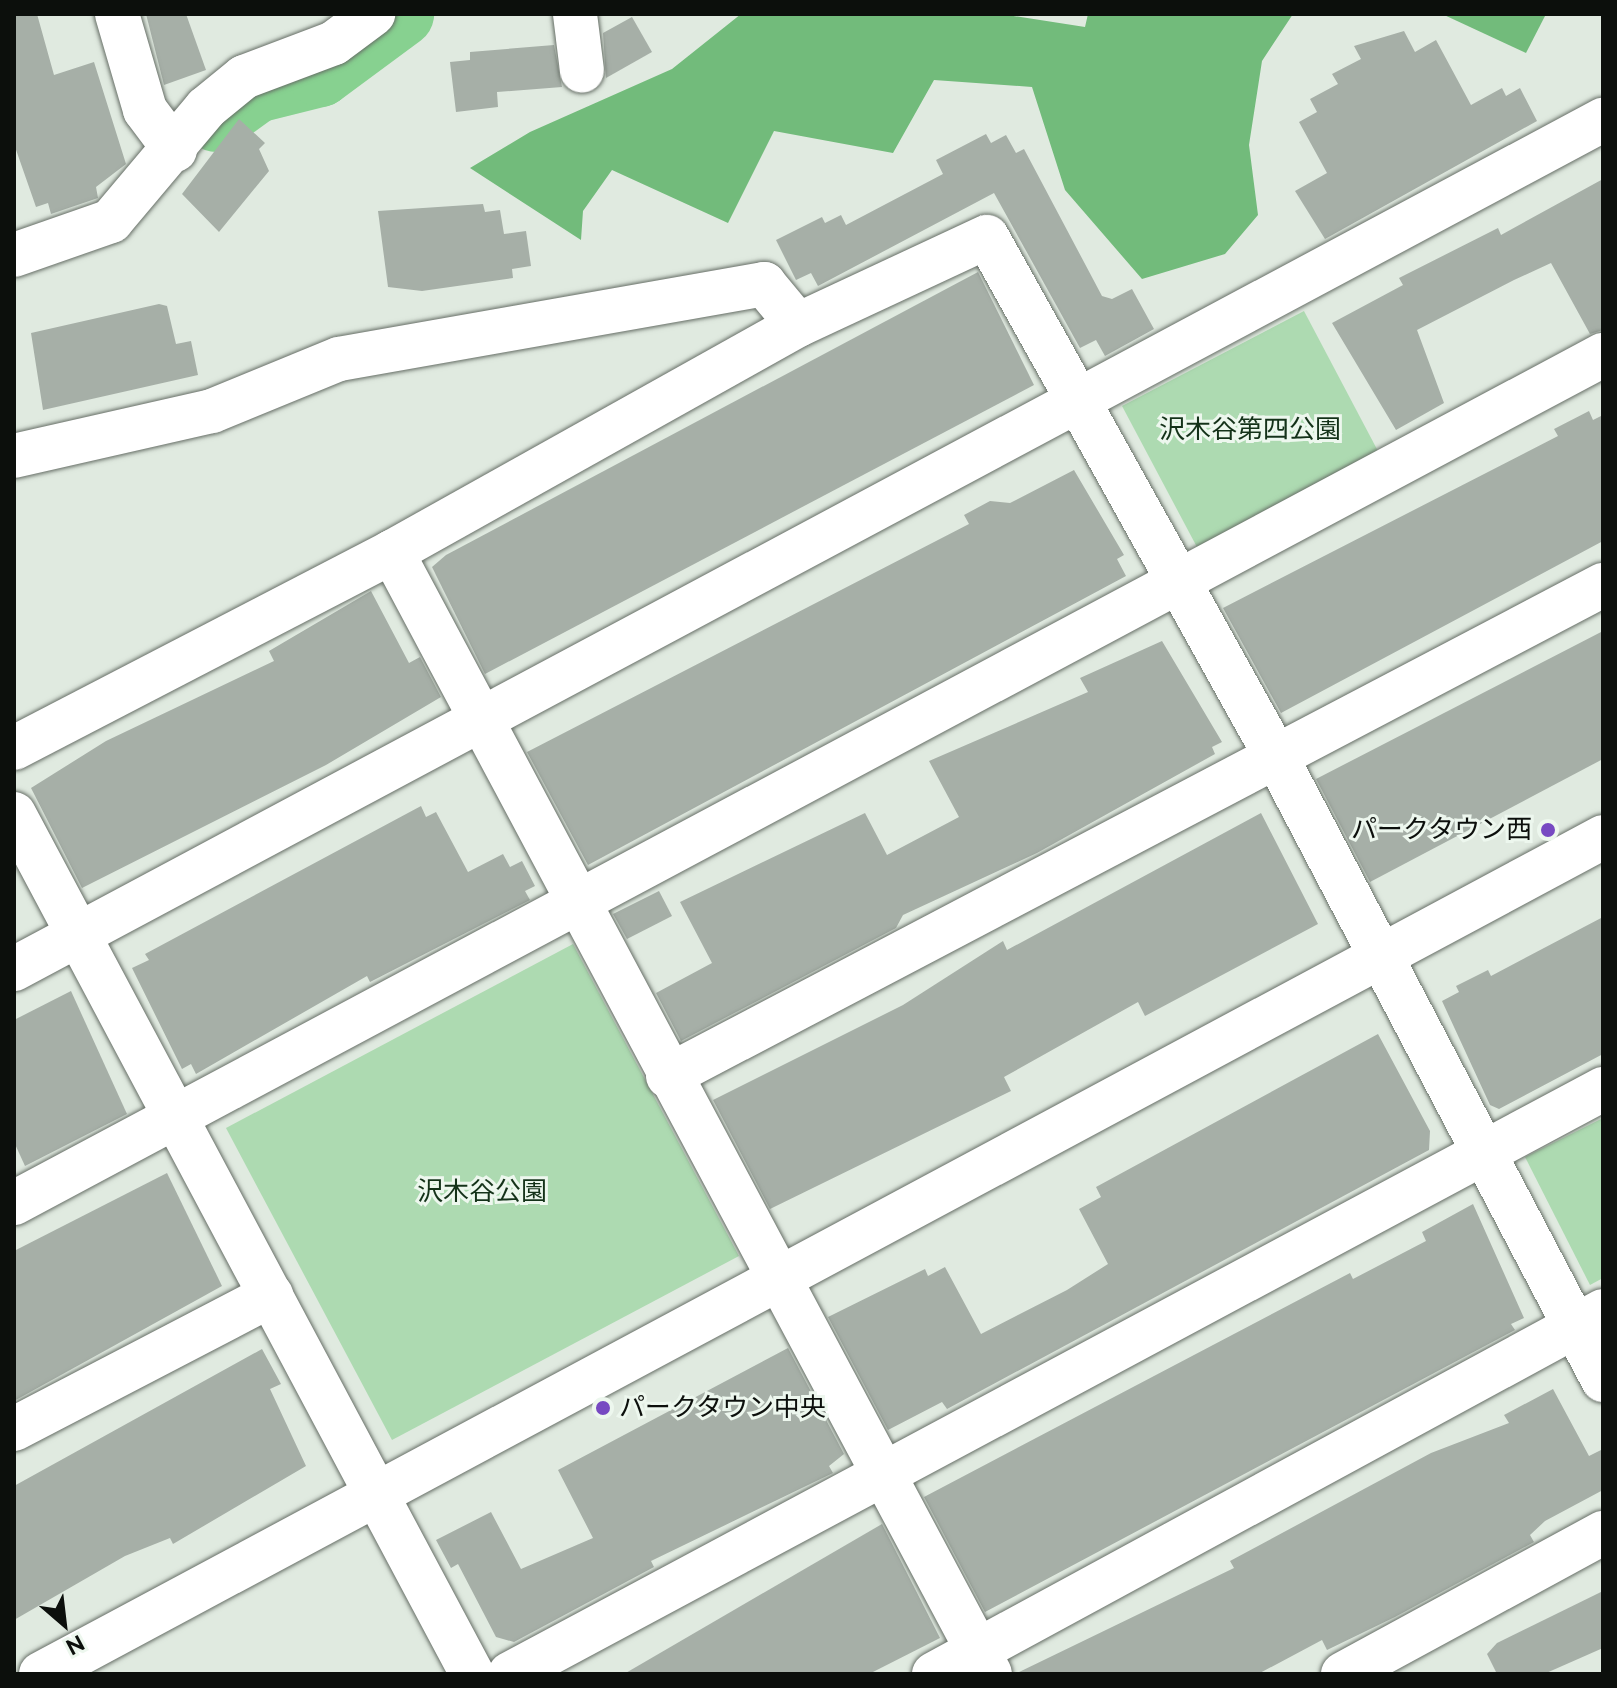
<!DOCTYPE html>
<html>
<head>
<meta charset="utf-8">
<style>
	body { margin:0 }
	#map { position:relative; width:1617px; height:1688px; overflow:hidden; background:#e0eae0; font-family:Raleway,"Noto Sans JP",sans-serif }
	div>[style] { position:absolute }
	.green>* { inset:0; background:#addab1 }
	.forest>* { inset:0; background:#72bb7b }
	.river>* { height:66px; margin:-33px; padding:0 33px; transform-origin:33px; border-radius:33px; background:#87d190 }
	.building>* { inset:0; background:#a6afa7 }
	.roads { filter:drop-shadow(0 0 2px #666e66) drop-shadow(0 0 2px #666e66) }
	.minor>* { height:44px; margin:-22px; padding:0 22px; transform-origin:22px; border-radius:22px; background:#fff }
	.dots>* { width:22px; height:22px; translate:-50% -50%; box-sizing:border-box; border:4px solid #edf7ee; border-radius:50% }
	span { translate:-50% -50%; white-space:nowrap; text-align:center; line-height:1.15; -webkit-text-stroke:6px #edf7ee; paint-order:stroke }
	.park-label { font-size:26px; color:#143219 }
	.poi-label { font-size:26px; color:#0c0f0c }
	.right { translate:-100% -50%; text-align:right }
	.left { translate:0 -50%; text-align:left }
	.frame { position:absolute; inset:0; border:16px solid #0c0f0c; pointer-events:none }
	.north { position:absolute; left:24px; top:1584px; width:80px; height:80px; -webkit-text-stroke:6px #edf7ee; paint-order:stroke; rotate:152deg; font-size:22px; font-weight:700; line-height:32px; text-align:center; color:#0c0f0c }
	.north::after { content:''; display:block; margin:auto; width:28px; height:36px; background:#0c0f0c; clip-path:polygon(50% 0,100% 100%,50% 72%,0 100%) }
</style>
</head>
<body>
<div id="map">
	<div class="green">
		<div style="clip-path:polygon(1304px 311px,1379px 453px,1198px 549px,1122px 406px)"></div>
		<div style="clip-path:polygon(573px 944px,739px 1256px,392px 1440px,226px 1128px)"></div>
		<div style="clip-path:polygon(1603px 1118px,1603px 1278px,1590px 1285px,1525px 1157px)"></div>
	</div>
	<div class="forest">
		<div style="clip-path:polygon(741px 14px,1001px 14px,1085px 27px,1088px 14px,1293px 14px,1262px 61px,1249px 145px,1258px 215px,1225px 254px,1142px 279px,1065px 190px,1032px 87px,934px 80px,893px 153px,774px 131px,728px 223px,612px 170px,583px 211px,581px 240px,470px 168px,530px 132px,672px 69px)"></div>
		<div style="clip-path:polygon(1442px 14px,1544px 14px,1545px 16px,1526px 53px)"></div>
	</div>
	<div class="river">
		<div style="left:216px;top:119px;width:49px;rotate:-35.9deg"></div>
		<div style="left:256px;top:90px;width:66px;rotate:-14deg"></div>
		<div style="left:320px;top:74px;width:101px;rotate:-36.5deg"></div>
	</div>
	<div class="building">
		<div style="clip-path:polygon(14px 14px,37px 14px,54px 75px,94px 62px,126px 164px,96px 187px,98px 198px,51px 214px,48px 203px,36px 207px,14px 144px)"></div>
		<div style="clip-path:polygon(146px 14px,186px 14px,206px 70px,164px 85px)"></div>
		<div style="clip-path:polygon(632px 17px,652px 52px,606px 78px,603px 33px)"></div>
		<div style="clip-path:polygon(1404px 31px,1415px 52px,1436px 40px,1471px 105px,1502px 88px,1506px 96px,1520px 88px,1537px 121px,1325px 239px,1295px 191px,1327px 173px,1299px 122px,1317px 112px,1310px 99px,1338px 84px,1332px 74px,1361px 59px,1354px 46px)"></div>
		<div style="clip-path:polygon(554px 45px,562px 87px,497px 92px,498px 107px,456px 112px,450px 62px,470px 60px,470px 52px)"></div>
		<div style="clip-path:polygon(239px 119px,265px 143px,259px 149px,269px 171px,219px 232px,182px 194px)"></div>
		<div style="clip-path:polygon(986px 134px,991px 143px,1006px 135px,1016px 153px,1024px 149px,1102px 296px,1112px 299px,1132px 289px,1154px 329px,1105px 356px,1096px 340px,1080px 348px,994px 193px,818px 286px,811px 273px,796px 280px,776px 240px,822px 217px,825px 223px,841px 215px,846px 225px,943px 174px,936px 160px)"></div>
		<div style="clip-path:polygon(1603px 179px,1603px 330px,1590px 334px,1551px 263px,1514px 280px,1417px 330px,1444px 403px,1396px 430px,1332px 323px,1403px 285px,1399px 278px,1498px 228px,1501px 235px)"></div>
		<div style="clip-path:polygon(483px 204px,485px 212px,500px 210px,504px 234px,526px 231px,531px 266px,512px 269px,513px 278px,422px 291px,388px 287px,378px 211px)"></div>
		<div style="clip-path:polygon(978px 272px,1034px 385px,485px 674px,432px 567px,446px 555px)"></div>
		<div style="clip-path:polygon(159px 304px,167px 306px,176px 344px,191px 341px,198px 375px,43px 410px,31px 333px)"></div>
		<div style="clip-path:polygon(1589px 411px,1593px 420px,1603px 415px,1603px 541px,1281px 713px,1223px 608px,1558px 436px,1554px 429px)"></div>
		<div style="clip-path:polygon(1074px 470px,1124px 555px,1117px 559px,1126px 576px,588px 865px,527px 752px,969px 524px,964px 515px,990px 501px,1010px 503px)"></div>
		<div style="clip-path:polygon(371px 591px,409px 663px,420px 657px,441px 697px,326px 765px,82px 888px,31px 788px,106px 741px,274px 661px,269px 651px)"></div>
		<div style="clip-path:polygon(1603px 631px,1603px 759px,1370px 882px,1316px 779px)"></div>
		<div style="clip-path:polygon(1162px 641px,1222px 742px,1212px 747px,1215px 754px,1037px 853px,903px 915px,896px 928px,681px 1041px,656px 993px,712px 963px,680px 902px,865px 813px,887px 855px,959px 817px,929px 761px,1088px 692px,1080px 678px)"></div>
		<div style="clip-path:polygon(421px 806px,426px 817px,436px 812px,468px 872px,503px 854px,510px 867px,522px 861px,535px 886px,525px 891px,530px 900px,370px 982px,367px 976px,196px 1074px,191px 1064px,182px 1069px,132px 968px,149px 960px,145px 954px)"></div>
		<div style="clip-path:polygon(1261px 813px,1318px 924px,1145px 1016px,1138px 1002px,1004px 1077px,1011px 1091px,770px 1209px,713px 1100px,903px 1005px,1003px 941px,1007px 950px)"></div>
		<div style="clip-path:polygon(659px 891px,672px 916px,627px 939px,613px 914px)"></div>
		<div style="clip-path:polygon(1603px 917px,1603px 1054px,1499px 1109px,1490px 1105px,1442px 1001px,1459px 992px,1456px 986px,1488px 970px,1491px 976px)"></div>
		<div style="clip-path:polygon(71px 991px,127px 1114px,25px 1166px,14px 1142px,14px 1020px)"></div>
		<div style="clip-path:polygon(1378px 1034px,1430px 1131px,1429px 1150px,947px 1409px,942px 1402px,888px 1430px,828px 1317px,925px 1269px,928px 1276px,945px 1267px,981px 1334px,1067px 1290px,1108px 1264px,1079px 1209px,1101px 1197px,1096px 1187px)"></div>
		<div style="clip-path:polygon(167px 1173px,222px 1286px,14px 1401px,14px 1251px)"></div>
		<div style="clip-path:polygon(1473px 1204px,1524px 1318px,1511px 1324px,1515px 1330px,985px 1612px,924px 1497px,1350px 1273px,1353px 1279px,1426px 1241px,1422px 1232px)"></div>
		<div style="clip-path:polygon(788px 1348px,844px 1454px,829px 1466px,833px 1473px,651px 1561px,654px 1567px,514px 1642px,496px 1637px,458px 1564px,451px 1568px,436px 1540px,491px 1512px,521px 1569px,593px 1538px,558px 1470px)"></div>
		<div style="clip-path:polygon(262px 1349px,281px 1384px,270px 1389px,306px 1466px,173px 1544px,170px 1538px,125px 1556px,14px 1620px,14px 1486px)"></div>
		<div style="clip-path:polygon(1553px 1389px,1589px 1456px,1603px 1449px,1603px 1490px,1545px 1521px,1530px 1535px,1534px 1542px,1395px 1617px,1327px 1650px,1322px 1640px,1258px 1674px,1015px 1674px,1234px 1568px,1230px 1561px,1431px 1453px,1509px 1423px,1504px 1415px)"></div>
		<div style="clip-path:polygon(882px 1524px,940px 1638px,869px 1674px,624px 1674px)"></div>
		<div style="clip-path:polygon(1603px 1591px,1603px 1648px,1544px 1674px,1497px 1674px,1487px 1654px,1497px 1643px)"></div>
	</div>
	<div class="roads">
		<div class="minor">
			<div style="left:117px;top:14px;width:100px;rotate:73.7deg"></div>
			<div style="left:145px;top:110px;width:50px;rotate:53.1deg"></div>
			<div style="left:575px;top:14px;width:57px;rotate:83deg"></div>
			<div style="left:14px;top:255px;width:103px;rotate:-19.3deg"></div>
			<div style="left:111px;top:221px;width:148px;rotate:-49.9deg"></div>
			<div style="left:206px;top:108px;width:49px;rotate:-39.2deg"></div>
			<div style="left:244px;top:77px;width:96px;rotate:-20.7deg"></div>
			<div style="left:334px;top:43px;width:49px;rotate:-36.6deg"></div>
			<div style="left:14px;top:456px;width:203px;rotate:-12.8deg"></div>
			<div style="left:212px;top:411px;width:137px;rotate:-22.3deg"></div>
			<div style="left:339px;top:359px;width:432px;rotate:-10deg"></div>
			<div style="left:764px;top:284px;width:53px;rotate:50.3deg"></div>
			<div style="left:392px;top:552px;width:1271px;rotate:61.94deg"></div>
			<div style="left:14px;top:748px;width:426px;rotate:-27.4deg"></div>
			<div style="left:392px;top:552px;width:465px;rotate:-29.2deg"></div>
			<div style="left:798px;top:325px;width:208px;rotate:-25deg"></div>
			<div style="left:987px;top:237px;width:601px;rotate:60.92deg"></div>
			<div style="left:1279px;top:762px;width:698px;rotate:62.33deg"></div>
			<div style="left:14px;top:814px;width:974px;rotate:61.96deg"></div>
			<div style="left:14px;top:969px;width:1802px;rotate:-28.12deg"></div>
			<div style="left:668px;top:1076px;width:1056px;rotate:-27.71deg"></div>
			<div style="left:14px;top:1203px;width:1801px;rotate:-28.09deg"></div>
			<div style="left:14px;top:1429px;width:290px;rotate:-27.5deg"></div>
			<div style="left:41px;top:1674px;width:1772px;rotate:-28.18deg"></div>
			<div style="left:510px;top:1674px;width:1240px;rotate:-28.16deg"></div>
			<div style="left:934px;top:1674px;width:761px;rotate:-28.48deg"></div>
			<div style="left:1343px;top:1674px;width:296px;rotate:-28.5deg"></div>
		</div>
	</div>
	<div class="dots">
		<div style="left:1548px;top:830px;background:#7749c2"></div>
		<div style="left:603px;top:1408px;background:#7749c2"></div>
	</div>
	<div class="park-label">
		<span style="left:1250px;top:430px">沢木谷第四公園</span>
		<span style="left:482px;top:1192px">沢木谷公園</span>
	</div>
	<div class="poi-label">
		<span class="right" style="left:1532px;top:830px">パークタウン西</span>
		<span class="left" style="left:619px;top:1408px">パークタウン中央</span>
	</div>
	<div class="frame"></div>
	<div class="north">N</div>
</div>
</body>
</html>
